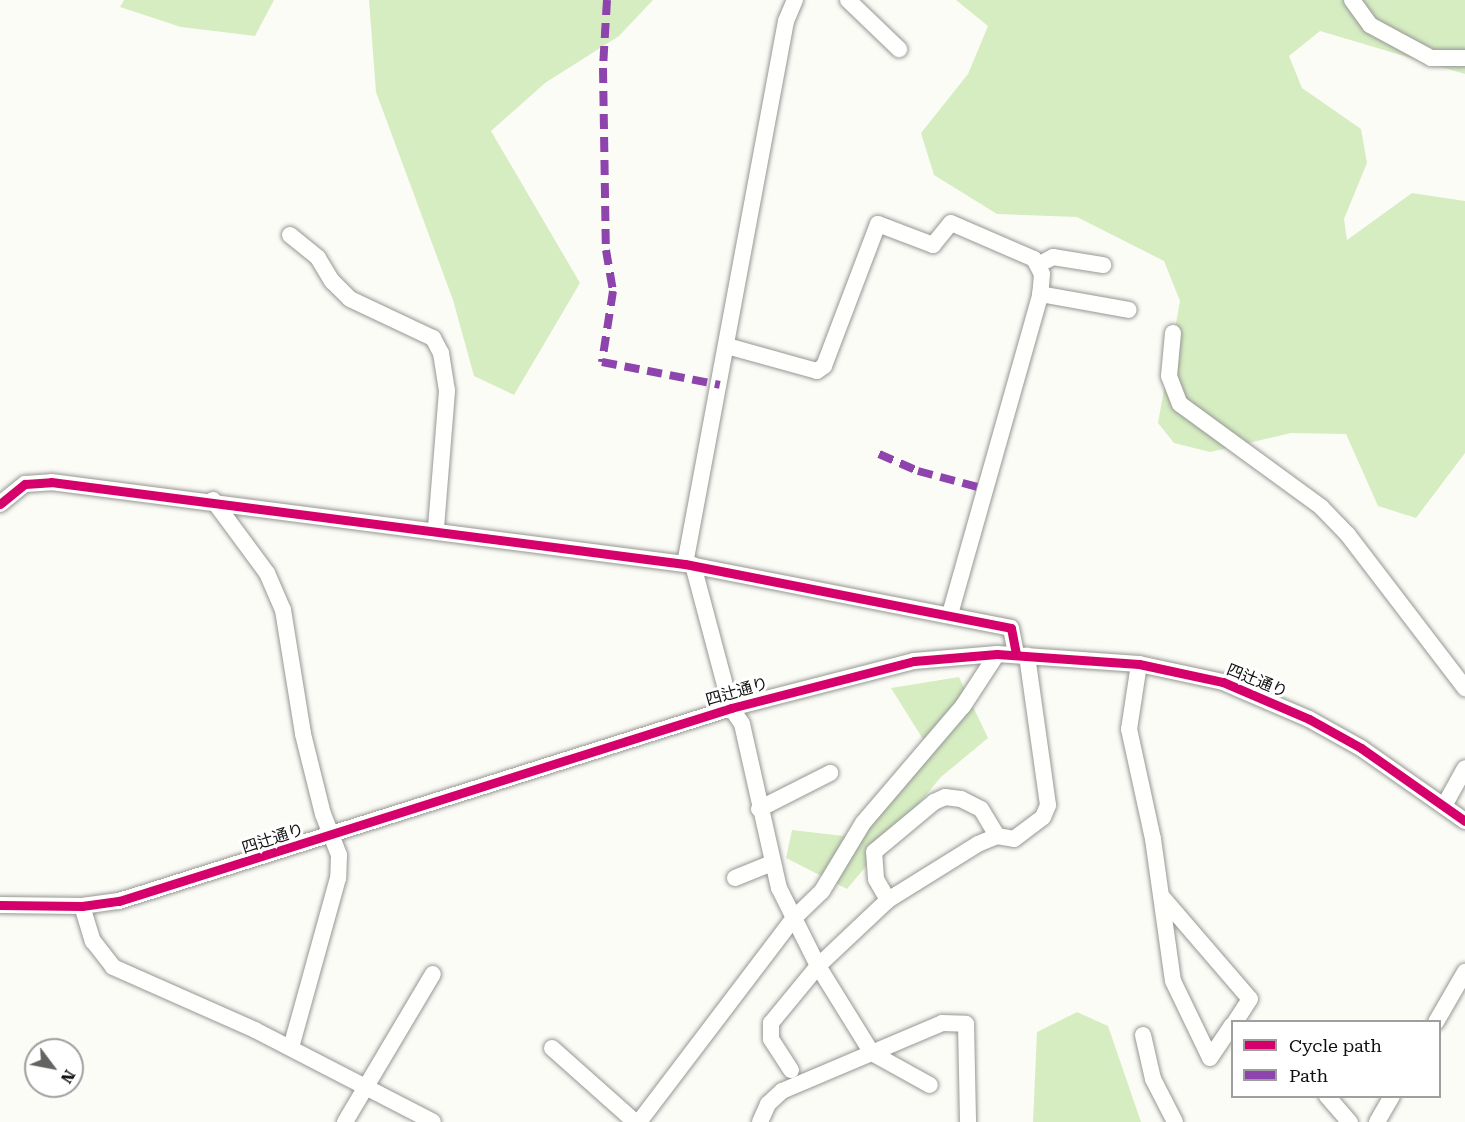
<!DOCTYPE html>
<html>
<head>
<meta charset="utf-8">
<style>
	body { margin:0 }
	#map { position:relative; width:1465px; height:1122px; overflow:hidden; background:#fcfcf7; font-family:"Roboto Serif","Noto Sans JP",serif }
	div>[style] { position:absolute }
	.forest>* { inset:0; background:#d6edc2 }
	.roads { filter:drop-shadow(0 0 2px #969694) drop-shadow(0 0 2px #969694) }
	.minor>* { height:16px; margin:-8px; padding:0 8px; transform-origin:8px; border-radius:8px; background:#fffffe }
	.quiet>* { height:8px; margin-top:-4px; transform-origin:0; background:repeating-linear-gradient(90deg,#8e44ad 0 15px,transparent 0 23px) }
	.cycleway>* { height:9px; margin:-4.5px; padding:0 4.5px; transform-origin:4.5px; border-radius:4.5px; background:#d6006c }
	span { translate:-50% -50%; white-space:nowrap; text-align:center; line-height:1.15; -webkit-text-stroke:6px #fff; paint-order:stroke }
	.street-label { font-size:16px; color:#101010 }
	.legend { position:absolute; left:1231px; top:1020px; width:210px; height:78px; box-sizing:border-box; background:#fff; border:2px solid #9f9f9f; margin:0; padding:8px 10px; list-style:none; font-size:18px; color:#101010 }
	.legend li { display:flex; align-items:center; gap:12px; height:30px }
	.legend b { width:30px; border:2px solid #9f9f9f }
	.north { position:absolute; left:24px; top:1038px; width:60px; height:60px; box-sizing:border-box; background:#fff; border:2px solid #9f9f9f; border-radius:50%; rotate:122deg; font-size:16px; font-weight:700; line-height:24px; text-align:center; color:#101010 }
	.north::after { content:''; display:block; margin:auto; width:21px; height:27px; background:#636361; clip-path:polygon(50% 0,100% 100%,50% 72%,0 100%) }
</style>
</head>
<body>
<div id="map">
	<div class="forest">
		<div style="clip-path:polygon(124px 0,274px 0,255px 36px,181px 27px,120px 7px)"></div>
		<div style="clip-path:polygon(369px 0,653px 0,619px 36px,545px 83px,491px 131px,580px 283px,514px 395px,474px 376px,453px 300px,376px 92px)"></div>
		<div style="clip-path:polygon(956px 0,1465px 0,1465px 74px,1320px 31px,1289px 56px,1302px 88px,1361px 129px,1367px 163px,1344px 219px,1347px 240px,1412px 193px,1465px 201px,1465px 453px,1416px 518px,1378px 506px,1346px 434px,1291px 433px,1210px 452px,1174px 443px,1158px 423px,1180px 301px,1164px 261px,1077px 217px,997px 214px,934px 175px,921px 133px,968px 74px,988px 26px)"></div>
		<div style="clip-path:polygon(959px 677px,988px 738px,941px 777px,847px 889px,786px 858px,792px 830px,844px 836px,882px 811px,931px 752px,891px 688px)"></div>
		<div style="clip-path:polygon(1077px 1012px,1108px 1026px,1141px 1122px,1033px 1122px,1037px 1032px)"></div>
	</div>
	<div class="roads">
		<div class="minor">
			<div style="left:848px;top:0;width:71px;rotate:43.9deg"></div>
			<div style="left:1352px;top:0;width:31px;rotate:54deg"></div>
			<div style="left:1370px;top:25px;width:69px;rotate:28.4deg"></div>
			<div style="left:1431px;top:58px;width:34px"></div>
			<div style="left:290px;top:235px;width:36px;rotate:39deg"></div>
			<div style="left:318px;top:258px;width:27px;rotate:59deg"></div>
			<div style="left:332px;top:281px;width:25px;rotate:45deg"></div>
			<div style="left:350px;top:299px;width:92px;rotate:25.2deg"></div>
			<div style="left:433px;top:338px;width:17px;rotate:62deg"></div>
			<div style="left:441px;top:353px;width:38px;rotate:81deg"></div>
			<div style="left:447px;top:391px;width:137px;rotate:94.6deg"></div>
			<div style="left:1038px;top:265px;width:17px;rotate:-28deg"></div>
			<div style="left:1053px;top:257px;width:51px;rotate:9.1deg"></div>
			<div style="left:1040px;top:294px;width:90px;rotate:10.2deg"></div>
			<div style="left:1173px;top:333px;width:43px;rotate:95.3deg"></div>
			<div style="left:1169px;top:376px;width:30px;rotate:69deg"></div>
			<div style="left:1180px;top:404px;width:175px;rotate:36.1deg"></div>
			<div style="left:1321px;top:507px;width:39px;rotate:46deg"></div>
			<div style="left:1348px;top:535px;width:193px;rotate:52.6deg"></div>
			<div style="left:727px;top:346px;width:93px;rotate:15.5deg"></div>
			<div style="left:817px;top:371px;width:9px;rotate:-36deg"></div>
			<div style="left:824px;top:366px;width:152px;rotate:-69.2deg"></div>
			<div style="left:878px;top:224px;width:59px;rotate:20.9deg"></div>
			<div style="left:933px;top:245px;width:28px;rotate:-51deg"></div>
			<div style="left:951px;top:223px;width:90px;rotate:23.4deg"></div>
			<div style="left:1034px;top:259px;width:17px;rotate:62deg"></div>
			<div style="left:1042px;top:274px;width:22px;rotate:95deg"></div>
			<div style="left:1040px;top:296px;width:330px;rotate:105.8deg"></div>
			<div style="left:213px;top:500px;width:91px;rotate:53.5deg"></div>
			<div style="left:267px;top:573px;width:40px;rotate:66.6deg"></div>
			<div style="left:283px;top:610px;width:126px;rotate:80.8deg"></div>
			<div style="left:303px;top:734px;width:82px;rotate:76deg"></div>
			<div style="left:323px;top:814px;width:44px;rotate:68.7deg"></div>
			<div style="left:339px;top:855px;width:23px;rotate:92deg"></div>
			<div style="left:338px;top:878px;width:176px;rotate:105.5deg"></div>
			<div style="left:0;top:504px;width:32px;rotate:-39deg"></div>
			<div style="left:25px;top:484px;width:26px;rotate:-4deg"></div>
			<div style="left:51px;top:482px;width:639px;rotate:7.37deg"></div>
			<div style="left:685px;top:564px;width:332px;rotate:11.1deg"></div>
			<div style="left:1011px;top:628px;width:26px;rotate:79deg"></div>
			<div style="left:685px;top:564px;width:552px;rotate:-79.46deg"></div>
			<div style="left:786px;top:21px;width:23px;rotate:-67deg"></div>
			<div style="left:693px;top:565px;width:148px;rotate:75.1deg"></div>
			<div style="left:731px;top:708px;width:19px;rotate:55deg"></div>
			<div style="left:742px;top:724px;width:168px;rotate:77.3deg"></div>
			<div style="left:779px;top:888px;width:87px;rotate:63.4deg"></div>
			<div style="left:818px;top:966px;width:102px;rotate:58.2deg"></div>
			<div style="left:872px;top:1053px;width:66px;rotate:28.9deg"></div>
			<div style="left:1139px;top:664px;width:66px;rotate:98.7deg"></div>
			<div style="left:1129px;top:729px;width:113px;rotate:77.7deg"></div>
			<div style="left:1153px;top:839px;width:143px;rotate:82deg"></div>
			<div style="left:1173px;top:981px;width:85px;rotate:64.3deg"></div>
			<div style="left:1210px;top:1058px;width:40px;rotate:-56deg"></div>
			<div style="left:1444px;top:806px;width:43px;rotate:-61.1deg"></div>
			<div style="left:759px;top:809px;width:80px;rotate:-26.9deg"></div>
			<div style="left:735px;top:878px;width:40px;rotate:-22deg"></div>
			<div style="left:1163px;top:898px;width:133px;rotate:49.3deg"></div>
			<div style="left:1250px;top:999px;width:27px;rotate:123deg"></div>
			<div style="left:888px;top:900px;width:24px;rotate:-120deg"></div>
			<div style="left:876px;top:879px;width:27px;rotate:-94deg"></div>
			<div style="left:874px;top:852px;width:78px;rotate:-39.8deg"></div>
			<div style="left:934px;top:802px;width:12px;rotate:-24deg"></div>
			<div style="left:945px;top:797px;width:16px;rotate:7deg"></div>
			<div style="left:961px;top:799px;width:22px;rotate:27deg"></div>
			<div style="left:981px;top:809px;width:31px;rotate:59deg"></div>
			<div style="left:0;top:905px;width:82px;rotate:0.7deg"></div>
			<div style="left:82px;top:906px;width:37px;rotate:-8deg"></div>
			<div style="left:119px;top:901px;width:642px;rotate:-17.5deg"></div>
			<div style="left:731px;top:708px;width:189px;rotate:-14.4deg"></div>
			<div style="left:914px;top:661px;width:83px;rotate:-4.8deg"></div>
			<div style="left:997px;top:654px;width:142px;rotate:4deg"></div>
			<div style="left:1139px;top:664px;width:86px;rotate:12.1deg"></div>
			<div style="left:1223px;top:682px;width:94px;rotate:23.3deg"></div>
			<div style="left:1309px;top:719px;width:60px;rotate:29.1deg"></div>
			<div style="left:1361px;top:748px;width:127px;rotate:35.1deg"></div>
			<div style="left:82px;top:906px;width:37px;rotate:73deg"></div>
			<div style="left:93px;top:941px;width:33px;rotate:52deg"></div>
			<div style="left:113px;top:967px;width:155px;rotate:23.9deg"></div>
			<div style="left:255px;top:1030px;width:200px;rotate:27.3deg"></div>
			<div style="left:1436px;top:1022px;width:58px;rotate:-59.9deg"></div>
			<div style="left:1143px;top:1035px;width:45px;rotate:77.2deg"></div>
			<div style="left:1153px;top:1079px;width:48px;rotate:62.9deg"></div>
			<div style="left:552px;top:1048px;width:111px;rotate:41.7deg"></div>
			<div style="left:791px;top:1070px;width:37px;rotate:-123deg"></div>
			<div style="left:771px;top:1039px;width:16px;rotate:-90deg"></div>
			<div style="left:771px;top:1023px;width:74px;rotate:-50.5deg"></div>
			<div style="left:818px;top:966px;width:96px;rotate:-43.3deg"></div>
			<div style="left:888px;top:900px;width:106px;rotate:-31.9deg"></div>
			<div style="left:978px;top:844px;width:21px;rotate:-23deg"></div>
			<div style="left:997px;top:836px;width:17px;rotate:10deg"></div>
			<div style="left:1014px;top:839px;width:36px;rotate:-37deg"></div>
			<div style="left:1043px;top:817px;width:13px;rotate:-67deg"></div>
			<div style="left:1048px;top:805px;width:151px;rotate:-98deg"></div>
			<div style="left:1327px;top:1096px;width:35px;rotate:49deg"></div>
			<div style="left:345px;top:1122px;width:172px;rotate:-59.3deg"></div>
			<div style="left:639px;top:1122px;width:255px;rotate:-52.8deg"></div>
			<div style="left:793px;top:919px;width:40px;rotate:-44deg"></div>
			<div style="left:822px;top:891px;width:79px;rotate:-58.9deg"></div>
			<div style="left:863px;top:823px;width:154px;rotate:-49.5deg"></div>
			<div style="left:963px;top:706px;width:62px;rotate:-56.8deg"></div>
			<div style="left:760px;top:1122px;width:20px;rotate:-66deg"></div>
			<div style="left:768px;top:1104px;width:19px;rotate:-43deg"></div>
			<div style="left:782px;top:1091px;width:174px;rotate:-23deg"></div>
			<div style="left:942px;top:1023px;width:24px;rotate:2deg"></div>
			<div style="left:966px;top:1024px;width:98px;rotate:88.8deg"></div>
			<div style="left:1377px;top:1122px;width:30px;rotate:-60deg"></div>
		</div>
	</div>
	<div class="quiet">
		<div style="left:607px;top:0;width:68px;rotate:93.4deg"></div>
		<div style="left:603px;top:68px;width:182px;rotate:89.1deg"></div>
		<div style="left:606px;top:250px;width:42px;rotate:80.3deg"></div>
		<div style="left:613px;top:291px;width:72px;rotate:98.8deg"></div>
		<div style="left:602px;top:362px;width:120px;rotate:11deg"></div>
		<div style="left:879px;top:454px;width:43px;rotate:23.6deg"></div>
		<div style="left:918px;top:471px;width:69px;rotate:15deg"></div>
	</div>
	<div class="cycleway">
		<div style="left:0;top:504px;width:32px;rotate:-39deg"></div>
		<div style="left:25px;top:484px;width:26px;rotate:-4deg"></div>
		<div style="left:51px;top:482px;width:639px;rotate:7.37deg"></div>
		<div style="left:685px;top:564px;width:332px;rotate:11.1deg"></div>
		<div style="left:1011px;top:628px;width:26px;rotate:79deg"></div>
		<div style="left:0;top:905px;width:82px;rotate:0.7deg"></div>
		<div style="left:82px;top:906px;width:37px;rotate:-8deg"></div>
		<div style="left:119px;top:901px;width:642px;rotate:-17.5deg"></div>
		<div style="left:731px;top:708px;width:189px;rotate:-14.4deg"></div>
		<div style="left:914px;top:661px;width:83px;rotate:-4.8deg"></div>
		<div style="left:997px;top:654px;width:142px;rotate:4deg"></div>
		<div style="left:1139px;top:664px;width:86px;rotate:12.1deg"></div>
		<div style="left:1223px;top:682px;width:94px;rotate:23.3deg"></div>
		<div style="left:1309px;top:719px;width:60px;rotate:29.1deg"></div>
		<div style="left:1361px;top:748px;width:127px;rotate:35.1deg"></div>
	</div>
	<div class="street-label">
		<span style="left:1257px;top:681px;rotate:22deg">四辻通り</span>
		<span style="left:737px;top:692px;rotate:-16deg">四辻通り</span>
		<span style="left:273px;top:839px;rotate:-18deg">四辻通り</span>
	</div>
	<ul class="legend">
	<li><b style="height:8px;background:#d6006c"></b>Cycle path</li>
	<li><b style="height:8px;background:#8e44ad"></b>Path</li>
	</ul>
	<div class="north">N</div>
</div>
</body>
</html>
